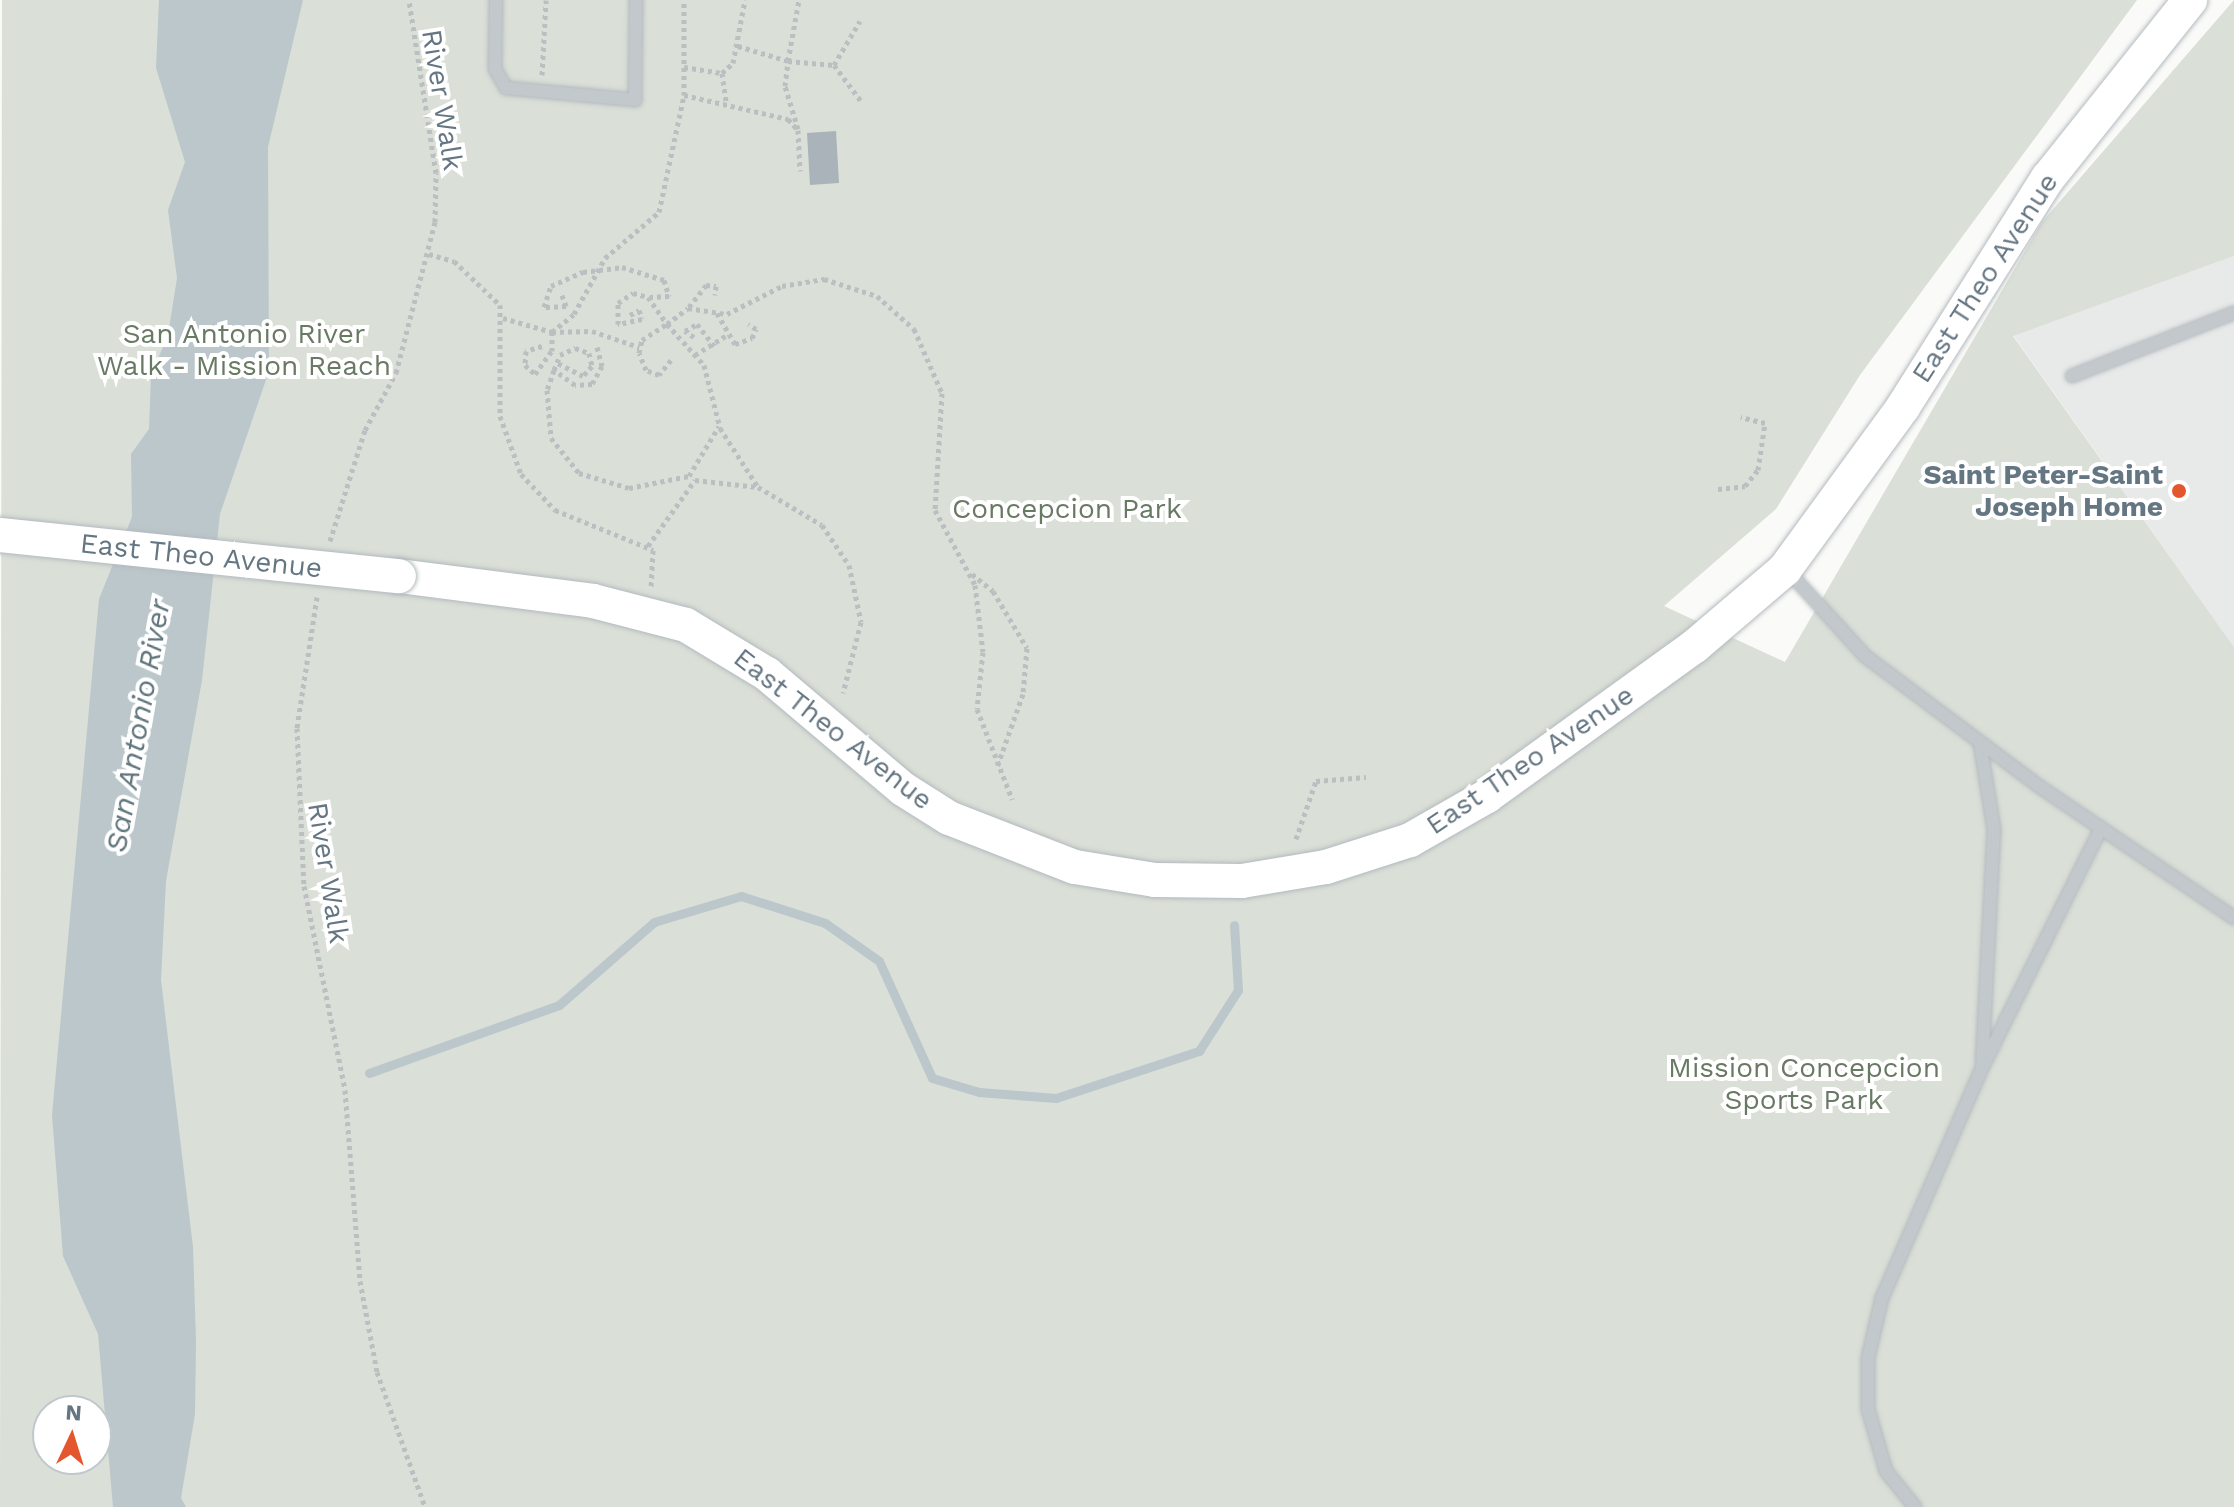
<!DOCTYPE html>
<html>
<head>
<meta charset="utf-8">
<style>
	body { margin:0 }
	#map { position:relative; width:2234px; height:1507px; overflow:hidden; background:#fafaf8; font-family:"Work Sans",sans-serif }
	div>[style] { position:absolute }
	.built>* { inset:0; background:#e8e9e9 }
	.green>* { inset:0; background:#dadfd7 }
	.water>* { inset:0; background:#bbc7cb }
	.stream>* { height:9px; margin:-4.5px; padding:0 4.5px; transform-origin:4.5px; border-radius:4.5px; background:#bbc7cb }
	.building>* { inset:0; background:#aab3b9 }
	.path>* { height:5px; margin-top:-2.5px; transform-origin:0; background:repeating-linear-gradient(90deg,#bbbfc2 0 4px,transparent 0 8px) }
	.roads { filter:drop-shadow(0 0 2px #b3babf) drop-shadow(0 0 2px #b3babf) }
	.lane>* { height:12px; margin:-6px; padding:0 6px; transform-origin:6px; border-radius:6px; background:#c3c8cc }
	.secondary>* { height:34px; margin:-17px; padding:0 17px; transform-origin:17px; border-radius:17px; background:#fff }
	.bridges { filter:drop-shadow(0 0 2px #b3babf) drop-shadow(0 0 2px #b3babf) }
	.secondary-bridge>* { height:34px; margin:-17px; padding:0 17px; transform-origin:17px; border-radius:17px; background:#fff }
	.dots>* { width:22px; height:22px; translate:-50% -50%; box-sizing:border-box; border:4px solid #fff; border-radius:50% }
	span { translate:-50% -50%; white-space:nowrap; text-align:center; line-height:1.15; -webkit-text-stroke:8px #fff; paint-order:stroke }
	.street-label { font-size:28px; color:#657683 }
	.park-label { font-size:28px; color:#687a64 }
	.poi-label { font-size:28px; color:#657683; font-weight:700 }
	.right { translate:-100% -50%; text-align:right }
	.water-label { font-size:30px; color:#60757c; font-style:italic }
	.north { position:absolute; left:32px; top:1395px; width:80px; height:80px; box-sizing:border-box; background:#fff; border:2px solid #c1c8cd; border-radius:50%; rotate:4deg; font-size:22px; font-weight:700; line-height:32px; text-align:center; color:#657683 }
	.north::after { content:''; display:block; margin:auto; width:28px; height:36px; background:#e4572e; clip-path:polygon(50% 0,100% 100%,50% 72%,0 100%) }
</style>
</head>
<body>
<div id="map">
	<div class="built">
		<div style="clip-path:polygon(2234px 256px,2234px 647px,2013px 335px)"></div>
	</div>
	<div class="green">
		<div style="clip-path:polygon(evenodd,2px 0,2137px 0,1860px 375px,1776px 509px,1664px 606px,1785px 662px,2042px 222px,2234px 0,2234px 256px,2013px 336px,2234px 647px,2234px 1507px,0 1507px,2px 0,48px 1411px,96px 1411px,96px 1459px,48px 1459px,48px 1411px)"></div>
	</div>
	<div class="water">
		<div style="clip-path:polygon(159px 0,303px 0,268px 147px,269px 371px,220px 514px,202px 680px,166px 881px,161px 980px,193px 1247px,196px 1341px,195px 1414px,181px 1498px,186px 1507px,113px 1507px,98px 1334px,63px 1256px,52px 1115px,99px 599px,132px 517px,131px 454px,149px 429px,151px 375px,168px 335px,177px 278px,168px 210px,185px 162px,156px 68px)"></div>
	</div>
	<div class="stream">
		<div style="left:369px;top:1073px;width:202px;rotate:-19.7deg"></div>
		<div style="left:559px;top:1005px;width:126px;rotate:-41.1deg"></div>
		<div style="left:654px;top:922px;width:91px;rotate:-16.6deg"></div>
		<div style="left:741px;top:896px;width:88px;rotate:17.8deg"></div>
		<div style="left:825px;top:923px;width:66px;rotate:35.1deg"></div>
		<div style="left:879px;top:961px;width:128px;rotate:65.6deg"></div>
		<div style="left:932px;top:1078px;width:49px;rotate:16.6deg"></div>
		<div style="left:979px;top:1092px;width:77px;rotate:4.5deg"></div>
		<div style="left:1056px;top:1098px;width:151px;rotate:-18.2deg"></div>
		<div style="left:1199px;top:1051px;width:72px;rotate:-57.4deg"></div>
		<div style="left:1238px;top:990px;width:65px;rotate:-93.5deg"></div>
	</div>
	<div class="building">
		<div style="clip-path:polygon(836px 131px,839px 183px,810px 185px,807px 133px)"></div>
	</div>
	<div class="path">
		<div style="left:738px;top:46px;width:52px;rotate:16.7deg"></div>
		<div style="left:788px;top:61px;width:62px;rotate:-79.8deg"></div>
		<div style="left:834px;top:65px;width:45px;rotate:53.1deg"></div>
		<div style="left:684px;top:67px;width:38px;rotate:9deg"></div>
		<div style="left:722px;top:73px;width:15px;rotate:-42deg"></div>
		<div style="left:733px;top:63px;width:64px;rotate:-79.2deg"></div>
		<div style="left:722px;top:73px;width:28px;rotate:82deg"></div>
		<div style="left:542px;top:75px;width:75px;rotate:-86.9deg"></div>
		<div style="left:684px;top:95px;width:95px;rotate:-90deg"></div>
		<div style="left:798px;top:129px;width:45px;rotate:-106.8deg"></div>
		<div style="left:785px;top:86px;width:25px;rotate:-83deg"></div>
		<div style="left:788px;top:61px;width:46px;rotate:5deg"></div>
		<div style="left:834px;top:65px;width:51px;rotate:-59.4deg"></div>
		<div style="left:429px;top:254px;width:26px;rotate:16deg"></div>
		<div style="left:454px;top:261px;width:64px;rotate:43.7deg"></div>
		<div style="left:500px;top:305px;width:111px;rotate:90deg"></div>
		<div style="left:500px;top:416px;width:62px;rotate:70.1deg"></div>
		<div style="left:521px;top:474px;width:50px;rotate:46.6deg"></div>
		<div style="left:555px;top:510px;width:106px;rotate:22.2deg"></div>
		<div style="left:653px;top:550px;width:37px;rotate:93deg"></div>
		<div style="left:562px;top:295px;width:12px;rotate:70deg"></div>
		<div style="left:566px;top:306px;width:22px;rotate:177deg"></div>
		<div style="left:544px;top:307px;width:22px;rotate:-72deg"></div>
		<div style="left:551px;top:286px;width:35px;rotate:-24deg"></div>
		<div style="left:583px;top:272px;width:39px;rotate:-7deg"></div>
		<div style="left:622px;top:267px;width:44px;rotate:17.2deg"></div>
		<div style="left:664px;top:280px;width:17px;rotate:73deg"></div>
		<div style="left:669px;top:296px;width:19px;rotate:177deg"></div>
		<div style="left:689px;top:307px;width:28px;rotate:-52deg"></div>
		<div style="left:706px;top:285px;width:10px;rotate:6deg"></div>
		<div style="left:716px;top:286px;width:9px;rotate:96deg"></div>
		<div style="left:717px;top:313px;width:36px;rotate:60deg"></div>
		<div style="left:735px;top:344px;width:18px;rotate:-19deg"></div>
		<div style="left:752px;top:338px;width:10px;rotate:-66deg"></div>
		<div style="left:756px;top:329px;width:9px;rotate:-148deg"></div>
		<div style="left:630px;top:315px;width:10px;rotate:-29deg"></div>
		<div style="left:639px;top:310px;width:9px;rotate:72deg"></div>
		<div style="left:642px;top:319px;width:25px;rotate:168deg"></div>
		<div style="left:618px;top:324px;width:21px;rotate:-90deg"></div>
		<div style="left:618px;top:303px;width:18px;rotate:-34deg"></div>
		<div style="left:633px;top:293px;width:16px;rotate:15deg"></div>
		<div style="left:648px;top:297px;width:33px;rotate:55deg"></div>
		<div style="left:667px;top:324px;width:26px;rotate:-37deg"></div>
		<div style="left:688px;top:308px;width:39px;rotate:9deg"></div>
		<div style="left:727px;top:314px;width:62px;rotate:-27deg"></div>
		<div style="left:782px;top:286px;width:43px;rotate:-9.5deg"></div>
		<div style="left:824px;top:279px;width:56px;rotate:17.8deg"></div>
		<div style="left:877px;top:296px;width:50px;rotate:41.7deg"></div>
		<div style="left:914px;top:329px;width:70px;rotate:66.4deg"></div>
		<div style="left:942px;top:393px;width:117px;rotate:93.4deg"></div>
		<div style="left:935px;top:510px;width:85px;rotate:61.9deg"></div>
		<div style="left:975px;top:585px;width:67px;rotate:83.2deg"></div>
		<div style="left:983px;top:652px;width:57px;rotate:96deg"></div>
		<div style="left:977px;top:709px;width:97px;rotate:68.7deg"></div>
		<div style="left:503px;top:318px;width:51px;rotate:15.9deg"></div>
		<div style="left:552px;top:332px;width:40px;rotate:-1.4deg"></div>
		<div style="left:592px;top:331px;width:50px;rotate:18.8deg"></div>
		<div style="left:694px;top:337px;width:11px;rotate:-146deg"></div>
		<div style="left:685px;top:331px;width:14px;rotate:-30deg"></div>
		<div style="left:697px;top:324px;width:28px;rotate:52deg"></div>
		<div style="left:542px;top:346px;width:17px;rotate:163deg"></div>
		<div style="left:526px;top:351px;width:14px;rotate:94deg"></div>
		<div style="left:525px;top:365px;width:13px;rotate:42deg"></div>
		<div style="left:535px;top:374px;width:29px;rotate:-54deg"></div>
		<div style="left:552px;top:351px;width:19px;rotate:-90deg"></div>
		<div style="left:552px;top:332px;width:28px;rotate:-39deg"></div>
		<div style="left:574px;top:314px;width:64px;rotate:-61deg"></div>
		<div style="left:605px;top:258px;width:71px;rotate:-40.4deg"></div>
		<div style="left:659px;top:212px;width:120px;rotate:-77.9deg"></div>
		<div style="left:684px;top:95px;width:107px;rotate:13deg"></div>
		<div style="left:788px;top:119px;width:15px;rotate:48deg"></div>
		<div style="left:798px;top:130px;width:41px;rotate:87.2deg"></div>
		<div style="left:597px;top:347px;width:20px;rotate:75deg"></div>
		<div style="left:602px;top:366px;width:21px;rotate:119deg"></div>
		<div style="left:592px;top:384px;width:17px;rotate:177deg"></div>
		<div style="left:575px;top:385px;width:26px;rotate:-144deg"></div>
		<div style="left:554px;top:370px;width:21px;rotate:109deg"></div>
		<div style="left:547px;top:390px;width:48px;rotate:85.2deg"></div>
		<div style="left:551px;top:438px;width:45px;rotate:51.3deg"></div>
		<div style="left:579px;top:473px;width:52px;rotate:16.7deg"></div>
		<div style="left:629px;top:488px;width:61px;rotate:-11.3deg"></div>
		<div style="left:689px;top:476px;width:58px;rotate:-59deg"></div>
		<div style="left:695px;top:355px;width:36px;rotate:-32deg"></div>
		<div style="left:671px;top:360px;width:19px;rotate:129deg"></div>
		<div style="left:659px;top:375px;width:14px;rotate:-159deg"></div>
		<div style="left:646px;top:370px;width:18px;rotate:-112deg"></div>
		<div style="left:639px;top:353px;width:13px;rotate:-77deg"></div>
		<div style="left:642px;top:340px;width:30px;rotate:-33deg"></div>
		<div style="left:667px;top:324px;width:55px;rotate:47.9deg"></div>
		<div style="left:704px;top:365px;width:65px;rotate:75.7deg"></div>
		<div style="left:720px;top:428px;width:70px;rotate:57.2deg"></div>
		<div style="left:758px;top:487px;width:74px;rotate:30.7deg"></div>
		<div style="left:822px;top:525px;width:48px;rotate:56deg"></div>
		<div style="left:849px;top:565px;width:58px;rotate:78.1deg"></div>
		<div style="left:861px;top:622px;width:73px;rotate:104.2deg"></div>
		<div style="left:554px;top:370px;width:16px;rotate:-68deg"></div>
		<div style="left:560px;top:355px;width:17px;rotate:-25deg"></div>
		<div style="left:575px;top:348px;width:15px;rotate:20deg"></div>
		<div style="left:589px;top:353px;width:13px;rotate:77deg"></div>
		<div style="left:592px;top:366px;width:13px;rotate:132deg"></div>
		<div style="left:583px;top:376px;width:29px;rotate:-153deg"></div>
		<div style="left:1718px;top:489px;width:27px;rotate:-6deg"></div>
		<div style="left:1745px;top:486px;width:21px;rotate:-51deg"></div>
		<div style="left:1758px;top:470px;width:48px;rotate:-81.5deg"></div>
		<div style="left:1765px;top:423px;width:25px;rotate:-166deg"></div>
		<div style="left:330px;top:541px;width:116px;rotate:-72.5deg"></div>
		<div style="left:365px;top:430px;width:65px;rotate:-61.5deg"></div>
		<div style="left:396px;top:373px;width:156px;rotate:-75.5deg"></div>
		<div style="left:435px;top:222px;width:49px;rotate:-88.8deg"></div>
		<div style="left:436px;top:173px;width:175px;rotate:-98.9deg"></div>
		<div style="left:648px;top:546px;width:81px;rotate:-54.5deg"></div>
		<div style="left:695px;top:480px;width:63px;rotate:6.3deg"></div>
		<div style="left:972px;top:574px;width:27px;rotate:39deg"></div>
		<div style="left:993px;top:591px;width:66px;rotate:59.2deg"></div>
		<div style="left:1027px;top:648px;width:46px;rotate:95deg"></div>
		<div style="left:1023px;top:694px;width:77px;rotate:109.6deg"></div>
		<div style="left:317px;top:597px;width:133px;rotate:98.7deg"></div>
		<div style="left:297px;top:728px;width:158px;rotate:87.5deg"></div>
		<div style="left:304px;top:886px;width:208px;rotate:78.6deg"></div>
		<div style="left:345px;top:1090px;width:192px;rotate:85.5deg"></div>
		<div style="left:360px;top:1281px;width:93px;rotate:79.4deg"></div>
		<div style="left:377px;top:1372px;width:143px;rotate:70.4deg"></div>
		<div style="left:1296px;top:839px;width:61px;rotate:-71deg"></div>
		<div style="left:1316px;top:781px;width:50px;rotate:-4.6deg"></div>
	</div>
	<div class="roads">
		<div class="lane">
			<div style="left:496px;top:0;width:69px;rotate:90.8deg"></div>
			<div style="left:495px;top:69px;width:22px;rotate:60deg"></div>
			<div style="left:506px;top:88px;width:130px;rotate:5.3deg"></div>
			<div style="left:635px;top:100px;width:100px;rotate:-89.4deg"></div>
			<div style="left:2072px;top:376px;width:174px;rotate:-21.3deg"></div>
			<div style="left:1788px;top:571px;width:115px;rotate:47.8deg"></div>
			<div style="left:1865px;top:656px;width:219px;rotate:36.8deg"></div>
			<div style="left:2040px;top:787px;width:234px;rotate:34deg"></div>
			<div style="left:1980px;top:743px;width:87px;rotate:80.8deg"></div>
			<div style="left:1994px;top:829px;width:233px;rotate:92.9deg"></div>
			<div style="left:1915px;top:1507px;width:46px;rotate:-128.9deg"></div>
			<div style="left:1886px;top:1471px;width:65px;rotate:-106.2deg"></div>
			<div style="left:1868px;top:1409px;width:51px;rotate:-90deg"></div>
			<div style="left:1868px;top:1358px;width:62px;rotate:-76.9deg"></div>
			<div style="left:1882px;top:1298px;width:251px;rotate:-66.5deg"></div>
			<div style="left:1982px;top:1068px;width:268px;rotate:-63.6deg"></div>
		</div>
		<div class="secondary">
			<div style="left:399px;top:576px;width:196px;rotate:7.3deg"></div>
			<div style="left:593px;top:601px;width:96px;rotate:14.5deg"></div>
			<div style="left:686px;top:625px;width:95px;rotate:31.2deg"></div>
			<div style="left:767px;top:674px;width:178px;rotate:40.2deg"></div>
			<div style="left:903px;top:789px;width:54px;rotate:32.2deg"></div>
			<div style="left:949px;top:818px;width:135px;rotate:21.3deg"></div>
			<div style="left:1075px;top:867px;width:81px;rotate:9.2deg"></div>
			<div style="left:1155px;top:880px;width:87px;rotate:0.7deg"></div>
			<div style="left:1242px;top:881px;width:85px;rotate:-9.5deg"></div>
			<div style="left:1326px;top:867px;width:88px;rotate:-17.8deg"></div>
			<div style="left:1410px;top:840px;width:89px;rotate:-29.7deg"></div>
			<div style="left:1487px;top:796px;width:256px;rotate:-35.8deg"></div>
			<div style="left:1695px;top:646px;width:118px;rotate:-40.5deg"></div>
			<div style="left:1785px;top:569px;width:200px;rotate:-53.9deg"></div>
			<div style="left:1903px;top:407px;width:271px;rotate:-57.7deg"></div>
			<div style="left:2048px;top:178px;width:228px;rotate:-51.4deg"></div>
		</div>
	</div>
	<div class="bridges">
		<div class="secondary-bridge">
			<div style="left:0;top:535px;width:401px;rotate:5.9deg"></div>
		</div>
	</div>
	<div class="dots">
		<div style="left:2179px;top:491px;background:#e4572e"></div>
	</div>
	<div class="street-label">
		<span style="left:442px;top:100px;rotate:81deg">River Walk</span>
		<span style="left:1985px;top:278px;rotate:-57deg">East Theo Avenue</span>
		<span style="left:201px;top:556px;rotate:6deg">East Theo Avenue</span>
		<span style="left:833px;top:729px;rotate:38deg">East Theo Avenue</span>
		<span style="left:1530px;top:760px;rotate:-34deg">East Theo Avenue</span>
		<span style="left:328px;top:873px;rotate:81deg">River Walk</span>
	</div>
	<div class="park-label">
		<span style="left:244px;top:350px">San Antonio River<br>Walk - Mission Reach</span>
		<span style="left:1067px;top:509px">Concepcion Park</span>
		<span style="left:1804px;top:1084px">Mission Concepcion<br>Sports Park</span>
	</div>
	<div class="poi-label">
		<span class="right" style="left:2163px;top:491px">Saint Peter-Saint<br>Joseph Home</span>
	</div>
	<div class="water-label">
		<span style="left:138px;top:726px;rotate:-80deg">San Antonio River</span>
	</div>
	<div class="north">N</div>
</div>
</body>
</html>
